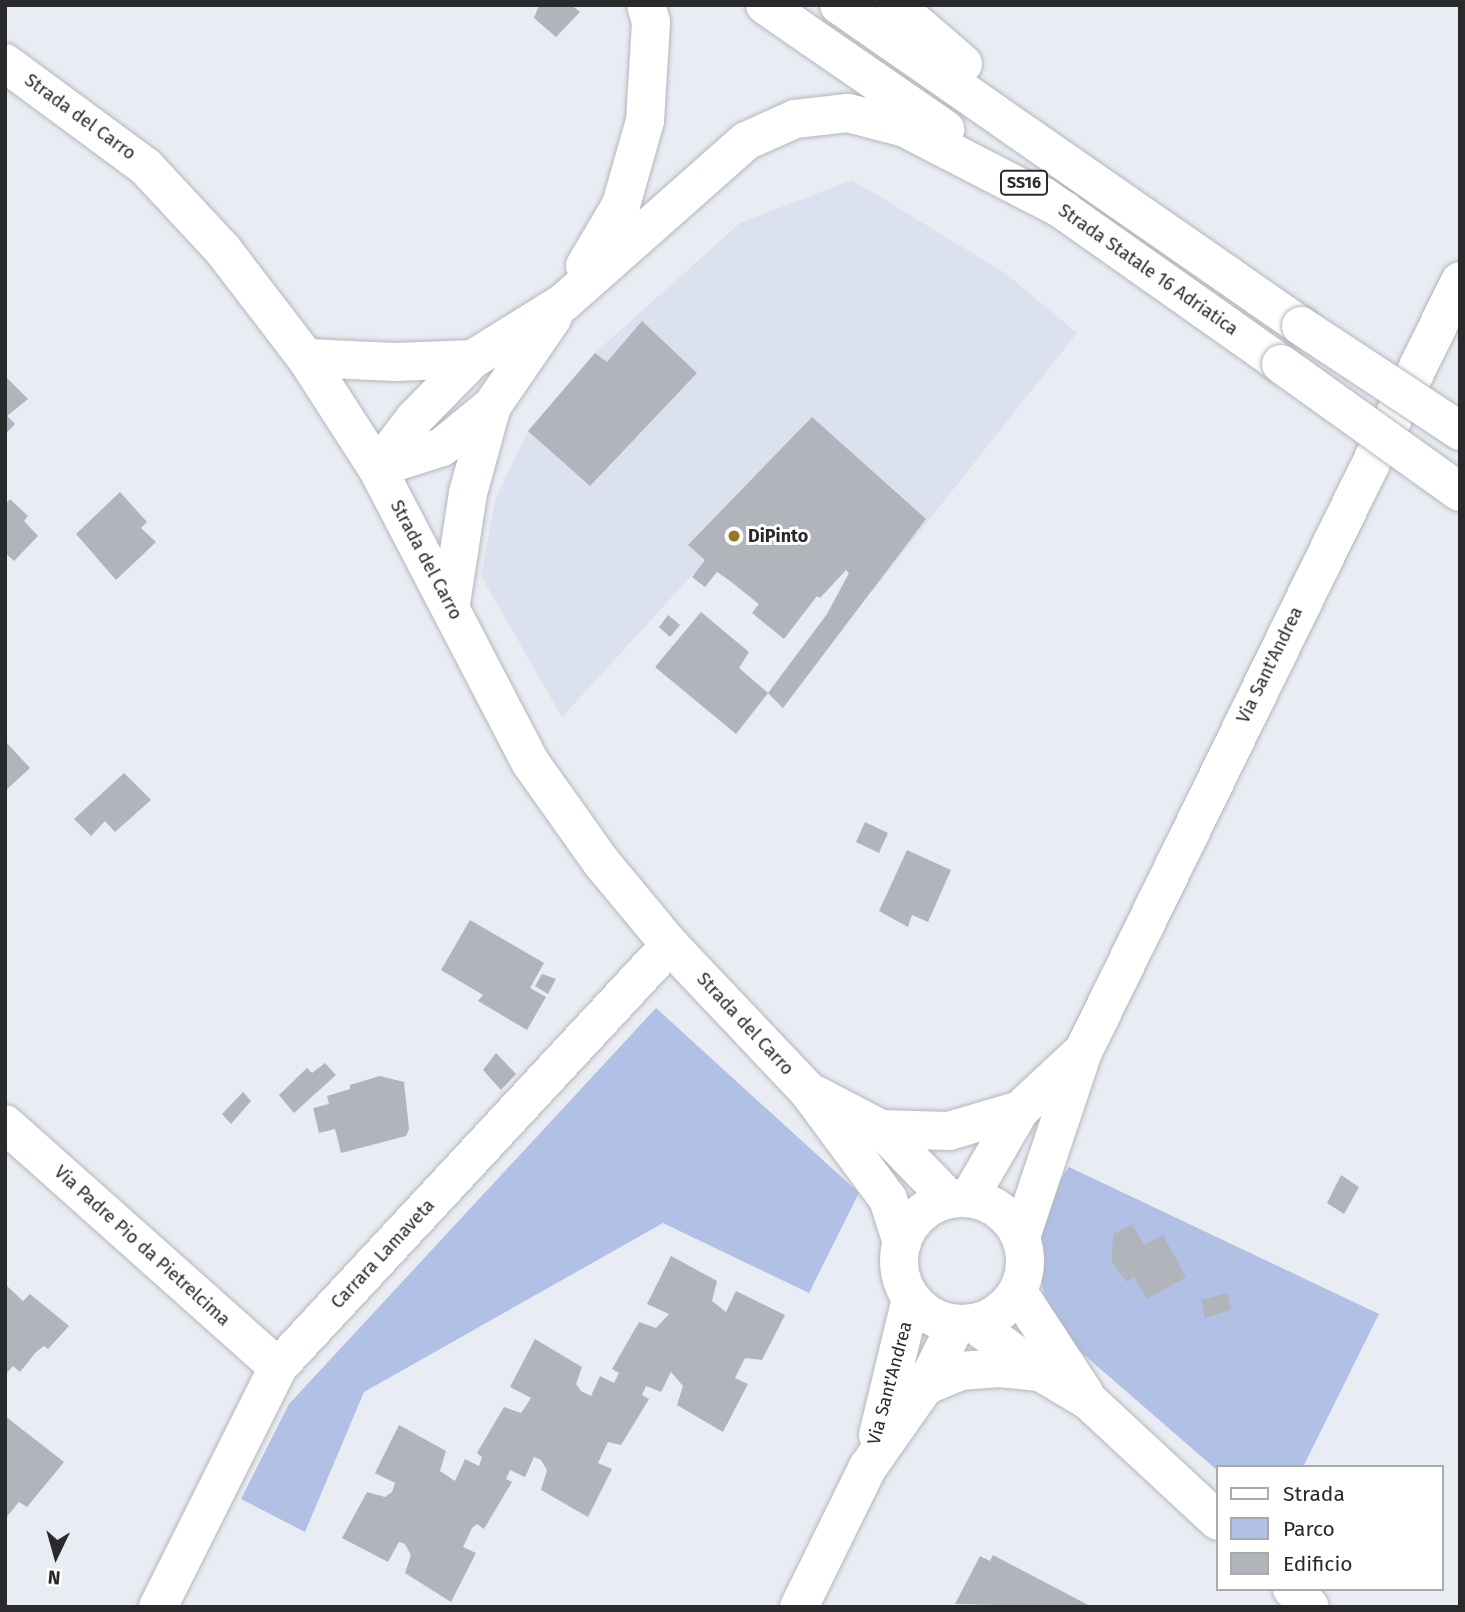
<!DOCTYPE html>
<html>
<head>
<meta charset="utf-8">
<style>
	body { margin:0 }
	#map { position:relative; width:1465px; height:1612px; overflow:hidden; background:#e9ecf3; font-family:"Fira Sans",sans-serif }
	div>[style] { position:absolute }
	.built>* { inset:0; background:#dbe1ef }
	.green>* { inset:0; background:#b1c1e6 }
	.building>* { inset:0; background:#b1b4bb }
	.roads { filter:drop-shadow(0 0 2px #b3b6bd) drop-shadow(0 0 2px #b3b6bd) }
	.minor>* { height:38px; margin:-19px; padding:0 19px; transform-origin:19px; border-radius:19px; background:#fff }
	.major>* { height:38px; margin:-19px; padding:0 19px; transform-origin:19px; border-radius:19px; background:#fff }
	.major>.ring { margin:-19px; padding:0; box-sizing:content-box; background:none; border:38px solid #fff; border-radius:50% }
	.highway>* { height:38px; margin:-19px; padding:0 19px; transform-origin:19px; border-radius:19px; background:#fff }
	.bridges { filter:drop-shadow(0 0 2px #b3b6bd) drop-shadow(0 0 2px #b3b6bd) }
	.highway-bridge>* { height:38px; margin:-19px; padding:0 19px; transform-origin:19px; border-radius:19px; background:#fff }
	.dots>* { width:19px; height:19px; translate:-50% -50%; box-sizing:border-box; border:4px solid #fff; border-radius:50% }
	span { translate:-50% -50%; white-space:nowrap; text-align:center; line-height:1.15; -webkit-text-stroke:6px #fff; paint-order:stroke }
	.shield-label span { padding:2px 5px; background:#fff; border:2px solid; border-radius:5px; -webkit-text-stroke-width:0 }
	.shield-label { font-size:16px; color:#282a2c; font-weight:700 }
	.street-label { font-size:18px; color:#282a2c }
	.poi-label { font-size:18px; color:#282a2c; font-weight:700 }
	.left { translate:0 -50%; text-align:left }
	.frame { position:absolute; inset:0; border:7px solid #282a2c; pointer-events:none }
	.legend { position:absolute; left:1216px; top:1465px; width:228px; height:126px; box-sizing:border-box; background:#fff; border:2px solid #a9aaab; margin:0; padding:9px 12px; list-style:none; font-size:21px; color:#282a2c }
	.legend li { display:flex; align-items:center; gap:14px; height:35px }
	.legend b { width:35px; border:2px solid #a9aaab }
	.north { position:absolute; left:21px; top:1521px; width:70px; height:70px; -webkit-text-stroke:5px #fff; paint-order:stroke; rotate:185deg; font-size:19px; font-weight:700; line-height:28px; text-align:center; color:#282a2c }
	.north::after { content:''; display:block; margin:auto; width:24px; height:32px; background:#282a2c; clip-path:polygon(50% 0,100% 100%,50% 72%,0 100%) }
</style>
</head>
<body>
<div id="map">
	<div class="built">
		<div style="clip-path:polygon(852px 180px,1005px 273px,1077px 333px,872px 592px,846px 570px,820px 598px,816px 596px,790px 630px,705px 561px,562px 717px,481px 576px,495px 500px,528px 431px,595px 353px,740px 223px)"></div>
	</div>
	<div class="green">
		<div style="clip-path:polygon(656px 1008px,859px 1193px,809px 1293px,663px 1223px,364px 1392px,305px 1532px,241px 1499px,289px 1404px)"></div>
		<div style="clip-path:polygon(1069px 1167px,1379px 1314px,1303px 1467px,1218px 1467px,1218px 1471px,1075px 1347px,1044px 1295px,1038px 1262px,1041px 1221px,1049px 1196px)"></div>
	</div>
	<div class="building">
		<div style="clip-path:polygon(539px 5px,571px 5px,580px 12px,556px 37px,534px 18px)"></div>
		<div style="clip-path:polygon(642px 321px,697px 373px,590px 486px,528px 431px,595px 353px,607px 362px)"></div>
		<div style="clip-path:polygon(5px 376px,28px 399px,7px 416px,15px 424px,5px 434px)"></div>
		<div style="clip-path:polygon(812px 417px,926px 519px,783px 708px,768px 693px,827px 614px,849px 573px,846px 570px,820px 598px,817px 596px,784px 639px,752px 613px,759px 604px,729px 580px,717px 572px,705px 587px,692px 577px,705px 560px,688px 545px)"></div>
		<div style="clip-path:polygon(120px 492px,147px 522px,141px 528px,156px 542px,116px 580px,76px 534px)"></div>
		<div style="clip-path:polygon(10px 499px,28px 516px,24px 521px,38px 536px,14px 561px,5px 553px,5px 505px)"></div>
		<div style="clip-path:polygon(701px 612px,749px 652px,739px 668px,768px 693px,736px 734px,655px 667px)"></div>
		<div style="clip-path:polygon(668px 615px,680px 625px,670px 637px,659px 627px)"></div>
		<div style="clip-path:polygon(5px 741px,30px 768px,5px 791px)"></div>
		<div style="clip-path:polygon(124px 773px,151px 800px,115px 832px,105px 821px,91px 836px,74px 819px)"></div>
		<div style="clip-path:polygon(865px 822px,888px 833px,879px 853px,856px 842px)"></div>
		<div style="clip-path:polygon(907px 850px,951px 870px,928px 922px,912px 915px,908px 927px,879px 911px)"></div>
		<div style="clip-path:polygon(470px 920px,544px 963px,530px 988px,546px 997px,527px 1030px,478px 1001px,483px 995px,441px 970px)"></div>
		<div style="clip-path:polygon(542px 974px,556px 979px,548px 994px,535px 986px)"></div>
		<div style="clip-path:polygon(496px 1053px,516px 1074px,501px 1090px,483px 1070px)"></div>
		<div style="clip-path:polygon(325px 1063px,336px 1075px,294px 1113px,279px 1095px,307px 1068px,312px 1073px)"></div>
		<div style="clip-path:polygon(380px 1076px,404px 1082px,409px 1129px,406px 1136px,341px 1153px,335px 1129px,319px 1133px,313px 1108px,329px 1104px,327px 1096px,350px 1089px,350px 1085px)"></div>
		<div style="clip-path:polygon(243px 1092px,251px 1101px,231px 1124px,222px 1114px)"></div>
		<div style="clip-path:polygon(1341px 1175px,1359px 1187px,1344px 1214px,1327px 1203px)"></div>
		<div style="clip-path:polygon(1132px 1224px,1144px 1245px,1163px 1235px,1186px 1277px,1147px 1299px,1134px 1277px,1127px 1282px,1112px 1262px,1113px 1234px)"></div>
		<div style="clip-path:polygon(671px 1256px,717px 1281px,712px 1301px,726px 1312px,736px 1291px,785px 1315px,762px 1360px,745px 1358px,735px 1378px,748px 1384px,723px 1432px,677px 1405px,683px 1386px,671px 1372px,661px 1392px,646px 1386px,642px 1395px,649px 1399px,621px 1445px,608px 1442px,598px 1463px,612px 1469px,588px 1517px,541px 1490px,547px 1470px,541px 1460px,534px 1457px,525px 1477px,510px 1470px,506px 1479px,512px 1482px,484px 1529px,477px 1524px,472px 1528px,463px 1547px,476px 1553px,451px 1602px,405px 1573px,411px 1555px,405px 1544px,399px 1542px,388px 1562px,342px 1538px,367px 1492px,385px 1497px,392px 1492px,395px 1483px,375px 1473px,399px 1425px,446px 1451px,440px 1471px,455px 1481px,465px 1459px,479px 1466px,482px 1457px,477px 1453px,504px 1407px,521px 1413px,531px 1398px,510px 1387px,535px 1339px,582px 1367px,576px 1384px,581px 1391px,591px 1396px,600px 1376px,614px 1383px,619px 1373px,612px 1369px,639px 1322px,656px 1328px,669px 1314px,647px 1304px)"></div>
		<div style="clip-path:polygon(7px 1286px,23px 1301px,30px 1294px,69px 1326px,48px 1349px,44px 1346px,36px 1352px,20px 1372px,13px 1366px,5px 1375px)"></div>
		<div style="clip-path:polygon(1227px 1293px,1231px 1310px,1205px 1318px,1201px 1300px)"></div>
		<div style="clip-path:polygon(5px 1416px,64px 1462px,27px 1507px,19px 1502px,5px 1519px)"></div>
		<div style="clip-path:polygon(993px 1555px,1092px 1607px,955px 1604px,980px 1556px,990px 1561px)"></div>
	</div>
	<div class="roads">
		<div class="minor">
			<div style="left:5px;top:63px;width:175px;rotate:36.4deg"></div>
			<div style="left:146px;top:167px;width:113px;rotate:47.1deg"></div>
			<div style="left:223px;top:250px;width:136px;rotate:52.5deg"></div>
			<div style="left:306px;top:358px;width:131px;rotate:57.2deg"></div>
			<div style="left:5px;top:1124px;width:365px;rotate:41.7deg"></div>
			<div style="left:1018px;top:1292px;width:121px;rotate:56.8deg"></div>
			<div style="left:974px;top:1324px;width:82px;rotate:36deg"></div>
			<div style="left:1040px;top:1372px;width:57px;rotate:30.6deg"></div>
			<div style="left:1089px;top:1401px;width:176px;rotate:42.9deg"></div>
			<div style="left:925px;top:1386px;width:38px;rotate:-23deg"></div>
			<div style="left:960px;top:1371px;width:40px;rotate:-4.3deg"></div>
			<div style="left:1000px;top:1368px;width:40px;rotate:5.7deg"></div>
			<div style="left:878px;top:1435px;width:140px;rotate:-76.4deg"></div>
			<div style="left:1292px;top:1589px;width:25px;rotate:45deg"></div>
			<div style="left:158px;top:1607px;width:268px;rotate:-63.4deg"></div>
			<div style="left:278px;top:1367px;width:576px;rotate:-47.11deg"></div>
			<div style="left:799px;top:1607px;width:156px;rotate:-63.8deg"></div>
			<div style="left:868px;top:1467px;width:99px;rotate:-54.9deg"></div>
			<div style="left:925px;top:1386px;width:68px;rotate:-63.1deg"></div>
		</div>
		<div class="major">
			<div style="left:377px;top:468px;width:331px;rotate:62.5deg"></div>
			<div style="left:530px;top:762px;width:123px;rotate:54.6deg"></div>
			<div style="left:601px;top:862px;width:108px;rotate:50.3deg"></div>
			<div style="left:670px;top:945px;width:201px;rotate:46.6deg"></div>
			<div style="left:808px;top:1091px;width:134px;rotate:53.5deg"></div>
			<div style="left:888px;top:1199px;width:46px;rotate:72.3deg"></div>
			<div style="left:816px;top:1095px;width:73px;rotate:27.6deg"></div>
			<div style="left:881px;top:1129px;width:98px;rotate:45.8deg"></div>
			<div style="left:881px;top:1129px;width:68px;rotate:1.7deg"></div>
			<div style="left:949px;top:1131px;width:74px;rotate:-16.5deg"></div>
			<div style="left:969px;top:1198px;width:102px;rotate:-59.9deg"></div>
			<div style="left:1020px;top:1110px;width:81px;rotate:-43deg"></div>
			<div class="ring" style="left:899px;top:1198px;width:88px;height:88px"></div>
			<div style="left:1021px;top:1237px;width:195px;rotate:-71.5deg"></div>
			<div style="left:1083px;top:1052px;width:858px;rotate:-63.94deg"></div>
		</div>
		<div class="highway">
			<div style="left:765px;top:5px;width:219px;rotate:34.6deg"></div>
			<div style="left:839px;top:5px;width:563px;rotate:34.79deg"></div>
			<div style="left:895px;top:5px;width:90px;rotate:40.9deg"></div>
			<div style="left:1043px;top:196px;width:291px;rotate:35.2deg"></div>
			<div style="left:585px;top:266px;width:71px;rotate:-59.5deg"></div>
			<div style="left:621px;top:205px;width:87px;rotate:-74.1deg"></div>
			<div style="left:645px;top:121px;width:99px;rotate:-86.5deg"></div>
			<div style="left:651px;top:22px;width:18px;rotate:-106deg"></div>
			<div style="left:306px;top:358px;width:90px;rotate:2.5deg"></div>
			<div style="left:396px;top:362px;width:77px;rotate:-2.2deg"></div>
			<div style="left:377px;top:468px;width:63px;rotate:-52.8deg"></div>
			<div style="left:415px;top:418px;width:83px;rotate:-45.5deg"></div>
			<div style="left:473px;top:359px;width:106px;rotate:-31.9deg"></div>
			<div style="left:563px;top:303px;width:244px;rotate:-41.5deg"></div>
			<div style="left:746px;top:141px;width:54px;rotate:-24.2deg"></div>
			<div style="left:795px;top:119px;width:53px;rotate:-6.5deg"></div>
			<div style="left:848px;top:113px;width:59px;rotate:14.7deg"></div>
			<div style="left:905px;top:128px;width:179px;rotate:27.3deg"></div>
			<div style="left:377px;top:468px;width:68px;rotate:-17.9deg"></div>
			<div style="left:442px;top:447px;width:65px;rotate:-39.4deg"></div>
			<div style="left:492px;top:406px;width:108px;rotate:-55.6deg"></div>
			<div style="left:451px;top:603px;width:111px;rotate:-81.2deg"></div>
			<div style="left:468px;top:493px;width:90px;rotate:-74.6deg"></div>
		</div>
	</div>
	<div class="bridges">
		<div class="highway-bridge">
			<div style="left:1301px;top:326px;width:191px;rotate:33.4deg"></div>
			<div style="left:1281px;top:364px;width:220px;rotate:35.6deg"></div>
		</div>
	</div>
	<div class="dots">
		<div style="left:734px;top:536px;background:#987721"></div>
	</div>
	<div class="shield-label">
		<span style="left:1024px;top:183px">SS16</span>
	</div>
	<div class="street-label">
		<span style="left:80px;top:117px;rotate:36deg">Strada del Carro</span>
		<span style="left:1148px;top:270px;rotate:35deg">Strada Statale 16 Adriatica</span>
		<span style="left:426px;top:560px;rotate:62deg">Strada del Carro</span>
		<span style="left:1270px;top:665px;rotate:-64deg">Via Sant'Andrea</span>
		<span style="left:745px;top:1024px;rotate:47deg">Strada del Carro</span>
		<span style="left:142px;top:1246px;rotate:42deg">Via Padre Pio da Pietrelcima</span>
		<span style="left:383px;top:1254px;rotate:-47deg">Carrara Lamaveta</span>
		<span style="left:890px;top:1383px;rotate:-75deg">Via Sant'Andrea</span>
	</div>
	<div class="poi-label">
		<span class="left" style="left:748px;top:536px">DiPinto</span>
	</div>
	<div class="frame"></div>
	<ul class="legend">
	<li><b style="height:9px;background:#fff"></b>Strada</li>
	<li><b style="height:19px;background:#b1c1e6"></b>Parco</li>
	<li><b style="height:19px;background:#b1b4bb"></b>Edificio</li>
	</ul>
	<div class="north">N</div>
</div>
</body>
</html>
